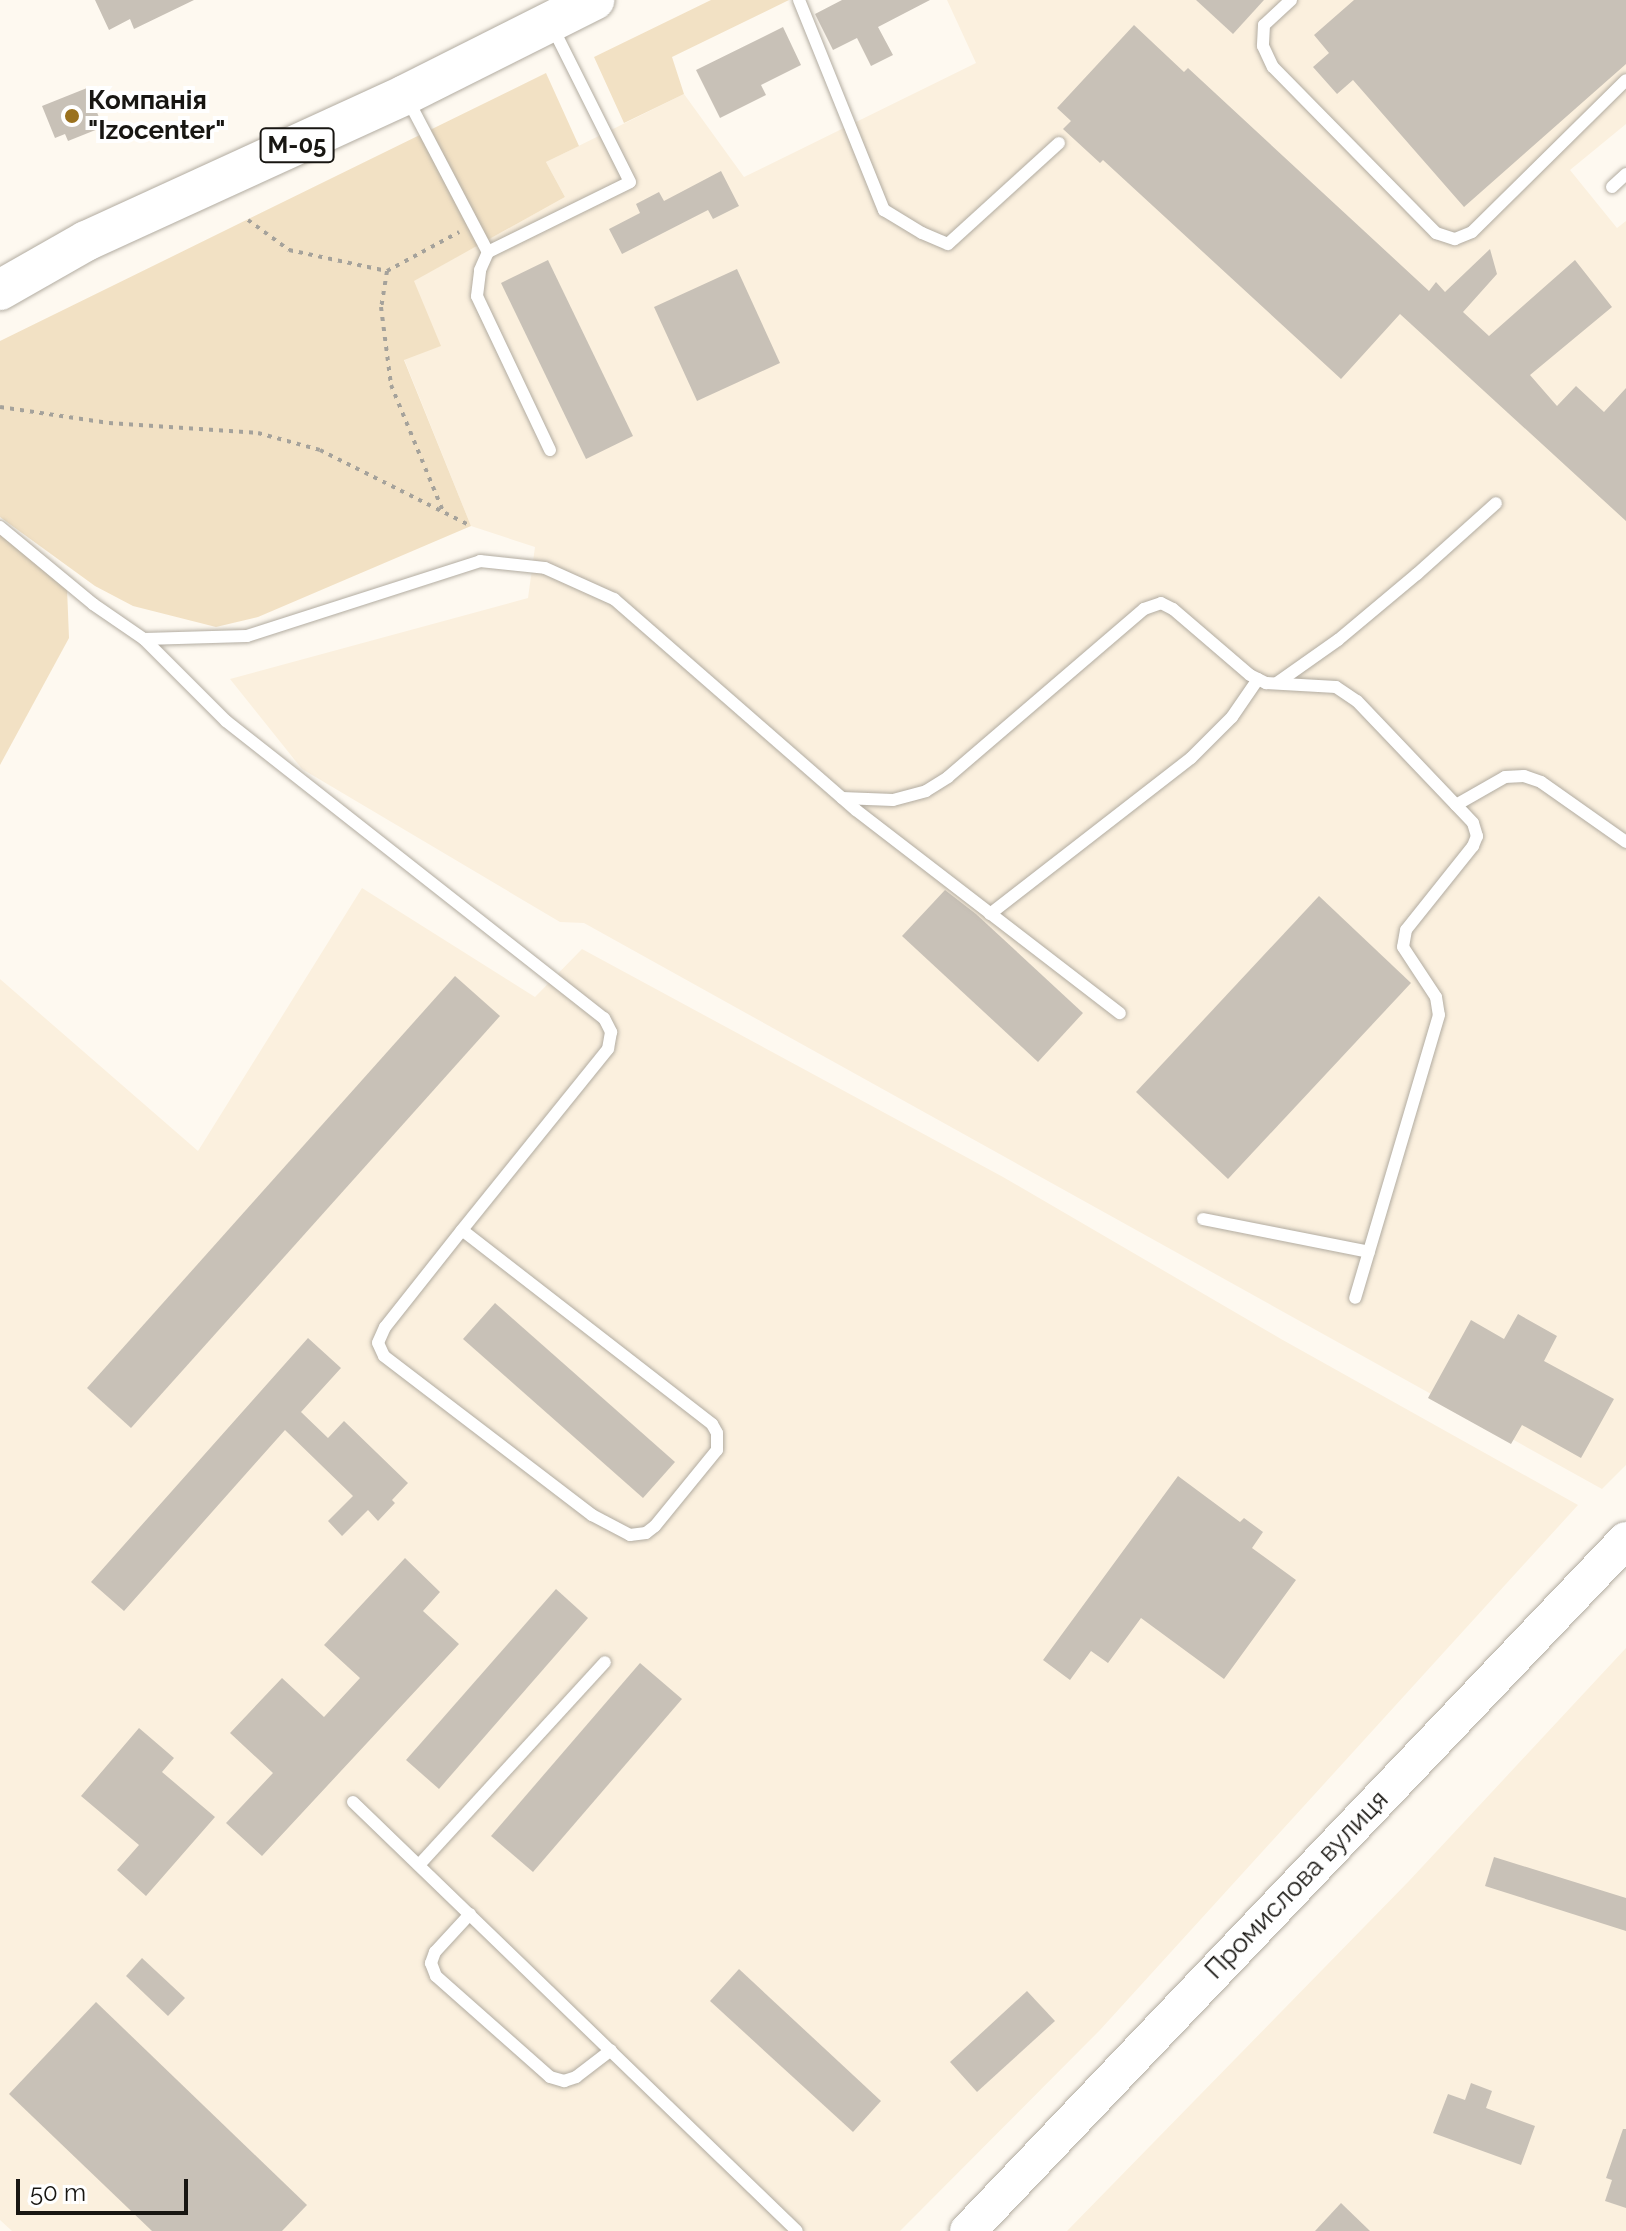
<!DOCTYPE html>
<html>
<head>
<meta charset="utf-8">
<style>
	body { margin:0 }
	#map { position:relative; width:1626px; height:2231px; overflow:hidden; background:#fef9f0; font-family:Raleway,sans-serif }
	div>[style] { position:absolute }
	.built>* { inset:0; background:#fbf0de }
	.green>* { inset:0; background:#f2e1c4 }
	.building>* { inset:0; background:#c8c1b7 }
	.path>* { height:4px; margin-top:-2px; transform-origin:0; background:repeating-linear-gradient(90deg,#a5a29b 0 4px,transparent 0 10px) }
	.roads { filter:drop-shadow(0 0 2px #b2aca1) drop-shadow(0 0 2px #b2aca1) }
	.lane>* { height:12px; margin:-6px; padding:0 6px; transform-origin:6px; border-radius:6px; background:#fff }
	.secondary>* { height:36px; margin:-18px; padding:0 18px; transform-origin:18px; border-radius:18px; background:#fff }
	.primary>* { height:40px; margin:-20px; padding:0 20px; transform-origin:20px; border-radius:20px; background:#fff }
	.dots>* { width:22px; height:22px; translate:-50% -50%; box-sizing:border-box; border:4px solid #fff; border-radius:50% }
	span { translate:-50% -50%; white-space:nowrap; text-align:center; line-height:1.15; -webkit-text-stroke:8px #fff; paint-order:stroke }
	.shield-label span { padding:2px 6px; background:#fff; border:2px solid; border-radius:6px; -webkit-text-stroke-width:0 }
	.shield-label { font-size:24px; color:#181612; font-weight:700 }
	.poi-label { font-size:26px; color:#181612; font-weight:700 }
	.left { translate:0 -50%; text-align:left }
	.street-label { font-size:26px; color:#181612 }
	.scale { position:absolute; left:16px; top:2179px; width:172px; height:36px; box-sizing:border-box; border:4px solid #181612; border-top:0; padding-left:10px; font-size:24px; line-height:28px; white-space:nowrap; color:#181612; -webkit-text-stroke:6px #fff; paint-order:stroke }
</style>
</head>
<body>
<div id="map">
	<div class="built">
		<div style="clip-path:polygon(947px 0,1626px 0,1626px 124px,1570px 170px,1617px 228px,1626px 221px,1626px 1465px,1602px 1489px,584px 923px,560px 922px,302px 769px,230px 679px,528px 598px,535px 547px,471px 526px,404px 359px,440px 346px,413px 281px,565px 197px,546px 162px,684px 94px,744px 177px,976px 63px)"></div>
		<div style="clip-path:polygon(362px 888px,535px 997px,582px 949px,1003px 1177px,1281px 1339px,1578px 1505px,1100px 2030px,900px 2231px,12px 2231px,0 2220px,0 979px,198px 1151px)"></div>
		<div style="clip-path:polygon(1626px 1648px,1626px 2231px,1067px 2231px,1409px 1881px)"></div>
	</div>
	<div class="green">
		<div style="clip-path:polygon(711px 0,789px 0,672px 57px,684px 94px,624px 123px,594px 57px)"></div>
		<div style="clip-path:polygon(546px 73px,579px 146px,546px 162px,565px 197px,414px 281px,441px 346px,404px 360px,471px 526px,258px 617px,216px 627px,133px 606px,95px 586px,0 517px,0 341px)"></div>
		<div style="clip-path:polygon(0 533px,67px 588px,69px 638px,0 765px)"></div>
	</div>
	<div class="building">
		<div style="clip-path:polygon(95px 0,194px 0,134px 29px,130px 19px,109px 30px)"></div>
		<div style="clip-path:polygon(842px 0,930px 0,878px 27px,893px 55px,871px 66px,857px 38px,833px 50px,815px 14px)"></div>
		<div style="clip-path:polygon(1196px 0,1264px 0,1233px 34px)"></div>
		<div style="clip-path:polygon(1354px 0,1626px 0,1626px 64px,1464px 207px,1353px 80px,1337px 94px,1313px 67px,1329px 53px,1314px 35px)"></div>
		<div style="clip-path:polygon(1134px 25px,1184px 72px,1188px 68px,1429px 291px,1436px 282px,1445px 292px,1490px 249px,1497px 274px,1463px 312px,1489px 336px,1575px 260px,1612px 307px,1530px 375px,1557px 406px,1576px 386px,1604px 412px,1626px 388px,1626px 521px,1400px 314px,1341px 379px,1103px 160px,1100px 163px,1063px 129px,1071px 121px,1057px 108px)"></div>
		<div style="clip-path:polygon(783px 27px,801px 65px,761px 85px,766px 95px,720px 118px,696px 70px)"></div>
		<div style="clip-path:polygon(87px 88px,103px 127px,68px 141px,65px 134px,55px 138px,42px 106px)"></div>
		<div style="clip-path:polygon(721px 171px,739px 206px,713px 219px,708px 210px,622px 254px,609px 229px,640px 213px,636px 204px,659px 192px,664px 201px)"></div>
		<div style="clip-path:polygon(548px 260px,633px 436px,586px 459px,501px 283px)"></div>
		<div style="clip-path:polygon(737px 269px,780px 363px,697px 401px,654px 307px)"></div>
		<div style="clip-path:polygon(945px 890px,976px 914px,1083px 1013px,1038px 1062px,902px 936px)"></div>
		<div style="clip-path:polygon(1319px 896px,1411px 983px,1228px 1179px,1136px 1092px)"></div>
		<div style="clip-path:polygon(455px 976px,500px 1016px,131px 1428px,87px 1388px)"></div>
		<div style="clip-path:polygon(495px 1303px,675px 1462px,643px 1498px,463px 1339px)"></div>
		<div style="clip-path:polygon(1518px 1314px,1557px 1336px,1544px 1361px,1614px 1399px,1581px 1458px,1522px 1425px,1511px 1444px,1428px 1398px,1471px 1320px,1504px 1339px)"></div>
		<div style="clip-path:polygon(308px 1338px,341px 1368px,301px 1412px,328px 1438px,344px 1421px,408px 1483px,392px 1500px,395px 1503px,378px 1521px,368px 1510px,342px 1536px,328px 1521px,353px 1496px,285px 1430px,124px 1611px,91px 1582px)"></div>
		<div style="clip-path:polygon(1178px 1476px,1240px 1522px,1244px 1518px,1263px 1532px,1252px 1548px,1296px 1580px,1224px 1679px,1141px 1618px,1108px 1663px,1091px 1651px,1070px 1680px,1043px 1660px)"></div>
		<div style="clip-path:polygon(405px 1558px,440px 1592px,423px 1611px,459px 1644px,262px 1856px,226px 1823px,273px 1773px,230px 1733px,282px 1678px,324px 1717px,360px 1678px,324px 1645px)"></div>
		<div style="clip-path:polygon(556px 1589px,588px 1618px,439px 1789px,406px 1760px)"></div>
		<div style="clip-path:polygon(640px 1663px,682px 1699px,533px 1872px,491px 1836px)"></div>
		<div style="clip-path:polygon(139px 1728px,174px 1758px,162px 1772px,215px 1817px,146px 1896px,117px 1870px,139px 1845px,81px 1796px)"></div>
		<div style="clip-path:polygon(1494px 1857px,1626px 1898px,1626px 1931px,1485px 1886px)"></div>
		<div style="clip-path:polygon(142px 1958px,185px 1998px,168px 2016px,126px 1976px)"></div>
		<div style="clip-path:polygon(739px 1969px,881px 2101px,853px 2132px,710px 2001px)"></div>
		<div style="clip-path:polygon(1027px 1991px,1055px 2021px,977px 2092px,950px 2062px)"></div>
		<div style="clip-path:polygon(96px 2002px,307px 2205px,282px 2231px,152px 2231px,9px 2094px)"></div>
		<div style="clip-path:polygon(1471px 2083px,1492px 2091px,1486px 2108px,1535px 2126px,1521px 2165px,1433px 2133px,1448px 2094px,1465px 2100px)"></div>
		<div style="clip-path:polygon(1623px 2129px,1626px 2129px,1626px 2208px,1605px 2201px,1612px 2180px,1606px 2178px)"></div>
		<div style="clip-path:polygon(1341px 2203px,1370px 2231px,1315px 2231px)"></div>
	</div>
	<div class="path">
		<div style="left:248px;top:220px;width:51px;rotate:36.2deg"></div>
		<div style="left:289px;top:250px;width:100px;rotate:12.1deg"></div>
		<div style="left:387px;top:271px;width:36px;rotate:99deg"></div>
		<div style="left:381px;top:307px;width:79px;rotate:82.7deg"></div>
		<div style="left:391px;top:385px;width:136px;rotate:67.6deg"></div>
		<div style="left:387px;top:271px;width:82px;rotate:-28.4deg"></div>
		<div style="left:0;top:407px;width:110px;rotate:8.4deg"></div>
		<div style="left:109px;top:423px;width:149px;rotate:3.8deg"></div>
		<div style="left:258px;top:433px;width:64px;rotate:15.3deg"></div>
		<div style="left:320px;top:450px;width:169px;rotate:26.7deg"></div>
	</div>
	<div class="roads">
		<div class="lane">
			<div style="left:799px;top:0;width:227px;rotate:68deg"></div>
			<div style="left:884px;top:210px;width:44px;rotate:31.2deg"></div>
			<div style="left:922px;top:233px;width:28px;rotate:23deg"></div>
			<div style="left:948px;top:244px;width:150px;rotate:-42.3deg"></div>
			<div style="left:1291px;top:0;width:37px;rotate:137deg"></div>
			<div style="left:1264px;top:25px;width:21px;rotate:93deg"></div>
			<div style="left:1263px;top:46px;width:23px;rotate:65deg"></div>
			<div style="left:1273px;top:67px;width:233px;rotate:45.5deg"></div>
			<div style="left:1436px;top:233px;width:20px;rotate:18deg"></div>
			<div style="left:1455px;top:239px;width:18px;rotate:-22deg"></div>
			<div style="left:1472px;top:232px;width:216px;rotate:-44.6deg"></div>
			<div style="left:407px;top:98px;width:174px;rotate:62.3deg"></div>
			<div style="left:1612px;top:187px;width:19px;rotate:-43deg"></div>
			<div style="left:550px;top:450px;width:170px;rotate:-115.4deg"></div>
			<div style="left:477px;top:296px;width:26px;rotate:-83deg"></div>
			<div style="left:480px;top:270px;width:20px;rotate:-66deg"></div>
			<div style="left:488px;top:252px;width:158px;rotate:-26.2deg"></div>
			<div style="left:630px;top:182px;width:172px;rotate:-116.6deg"></div>
			<div style="left:0;top:527px;width:121px;rotate:39.6deg"></div>
			<div style="left:93px;top:604px;width:62px;rotate:34.5deg"></div>
			<div style="left:144px;top:639px;width:103px;rotate:-1.7deg"></div>
			<div style="left:247px;top:636px;width:245px;rotate:-17.8deg"></div>
			<div style="left:480px;top:561px;width:65px;rotate:6.1deg"></div>
			<div style="left:545px;top:568px;width:76px;rotate:24.2deg"></div>
			<div style="left:614px;top:599px;width:321px;rotate:41.1deg"></div>
			<div style="left:856px;top:810px;width:333px;rotate:37.6deg"></div>
			<div style="left:144px;top:639px;width:116px;rotate:45deg"></div>
			<div style="left:226px;top:721px;width:481px;rotate:38.2deg"></div>
			<div style="left:604px;top:1018px;width:16px;rotate:63deg"></div>
			<div style="left:611px;top:1032px;width:17px;rotate:100deg"></div>
			<div style="left:608px;top:1049px;width:233px;rotate:128.9deg"></div>
			<div style="left:462px;top:1230px;width:124px;rotate:128.4deg"></div>
			<div style="left:385px;top:1327px;width:17px;rotate:114deg"></div>
			<div style="left:378px;top:1343px;width:14px;rotate:65deg"></div>
			<div style="left:384px;top:1356px;width:262px;rotate:37.4deg"></div>
			<div style="left:592px;top:1515px;width:43px;rotate:27.8deg"></div>
			<div style="left:630px;top:1535px;width:16px;rotate:-7deg"></div>
			<div style="left:646px;top:1533px;width:11px;rotate:-38deg"></div>
			<div style="left:655px;top:1526px;width:98px;rotate:-50.8deg"></div>
			<div style="left:717px;top:1450px;width:17px;rotate:-90deg"></div>
			<div style="left:717px;top:1433px;width:10px;rotate:-119deg"></div>
			<div style="left:712px;top:1424px;width:316px;rotate:-142.2deg"></div>
			<div style="left:1277px;top:683px;width:75px;rotate:-35.2deg"></div>
			<div style="left:1338px;top:640px;width:103px;rotate:-39.9deg"></div>
			<div style="left:1417px;top:574px;width:106px;rotate:-41.9deg"></div>
			<div style="left:842px;top:798px;width:51px;rotate:2.2deg"></div>
			<div style="left:893px;top:800px;width:34px;rotate:-15deg"></div>
			<div style="left:926px;top:791px;width:26px;rotate:-32deg"></div>
			<div style="left:948px;top:777px;width:258px;rotate:-40.6deg"></div>
			<div style="left:1144px;top:609px;width:18px;rotate:-19deg"></div>
			<div style="left:1161px;top:603px;width:13px;rotate:27deg"></div>
			<div style="left:1173px;top:609px;width:101px;rotate:40.6deg"></div>
			<div style="left:1250px;top:675px;width:18px;rotate:27deg"></div>
			<div style="left:1266px;top:683px;width:70px;rotate:3.3deg"></div>
			<div style="left:1336px;top:687px;width:25px;rotate:34deg"></div>
			<div style="left:1357px;top:701px;width:168px;rotate:46.4deg"></div>
			<div style="left:1473px;top:823px;width:14px;rotate:73deg"></div>
			<div style="left:1477px;top:836px;width:11px;rotate:112deg"></div>
			<div style="left:1473px;top:846px;width:107px;rotate:128.6deg"></div>
			<div style="left:1406px;top:930px;width:17px;rotate:100deg"></div>
			<div style="left:1403px;top:947px;width:60px;rotate:56.6deg"></div>
			<div style="left:1436px;top:997px;width:18px;rotate:81deg"></div>
			<div style="left:1439px;top:1015px;width:295px;rotate:106.5deg"></div>
			<div style="left:1456px;top:805px;width:56px;rotate:-29.7deg"></div>
			<div style="left:1505px;top:777px;width:19px;rotate:-3deg"></div>
			<div style="left:1524px;top:776px;width:18px;rotate:19deg"></div>
			<div style="left:1541px;top:782px;width:104px;rotate:35.2deg"></div>
			<div style="left:990px;top:914px;width:254px;rotate:-37.8deg"></div>
			<div style="left:1191px;top:758px;width:58px;rotate:-45deg"></div>
			<div style="left:1232px;top:717px;width:46px;rotate:-55.6deg"></div>
			<div style="left:1203px;top:1219px;width:169px;rotate:11.2deg"></div>
			<div style="left:353px;top:1802px;width:617px;rotate:44.02deg"></div>
			<div style="left:419px;top:1865px;width:275px;rotate:-47.5deg"></div>
			<div style="left:470px;top:1914px;width:52px;rotate:132.6deg"></div>
			<div style="left:435px;top:1952px;width:12px;rotate:110deg"></div>
			<div style="left:431px;top:1963px;width:14px;rotate:69deg"></div>
			<div style="left:436px;top:1976px;width:152px;rotate:41.5deg"></div>
			<div style="left:550px;top:2077px;width:15px;rotate:16deg"></div>
			<div style="left:564px;top:2081px;width:13px;rotate:-18deg"></div>
			<div style="left:576px;top:2077px;width:44px;rotate:-37.6deg"></div>
		</div>
		<div class="secondary">
			<div style="left:968px;top:2231px;width:954px;rotate:-46.4deg"></div>
		</div>
		<div class="primary">
			<div style="left:0;top:290px;width:99px;rotate:-29.7deg"></div>
			<div style="left:86px;top:241px;width:351px;rotate:-24.6deg"></div>
			<div style="left:405px;top:95px;width:212px;rotate:-26.7deg"></div>
		</div>
	</div>
	<div class="dots">
		<div style="left:72px;top:116px;background:#9a711e"></div>
	</div>
	<div class="shield-label">
		<span style="left:297px;top:145px">М-05</span>
	</div>
	<div class="poi-label">
		<span class="left" style="left:88px;top:116px">Компанія<br>"Izocenter"</span>
	</div>
	<div class="street-label">
		<span style="left:1297px;top:1885px;rotate:-46deg">Промислова вулиця</span>
	</div>
	<div class="scale">50 m</div>
</div>
</body>
</html>
